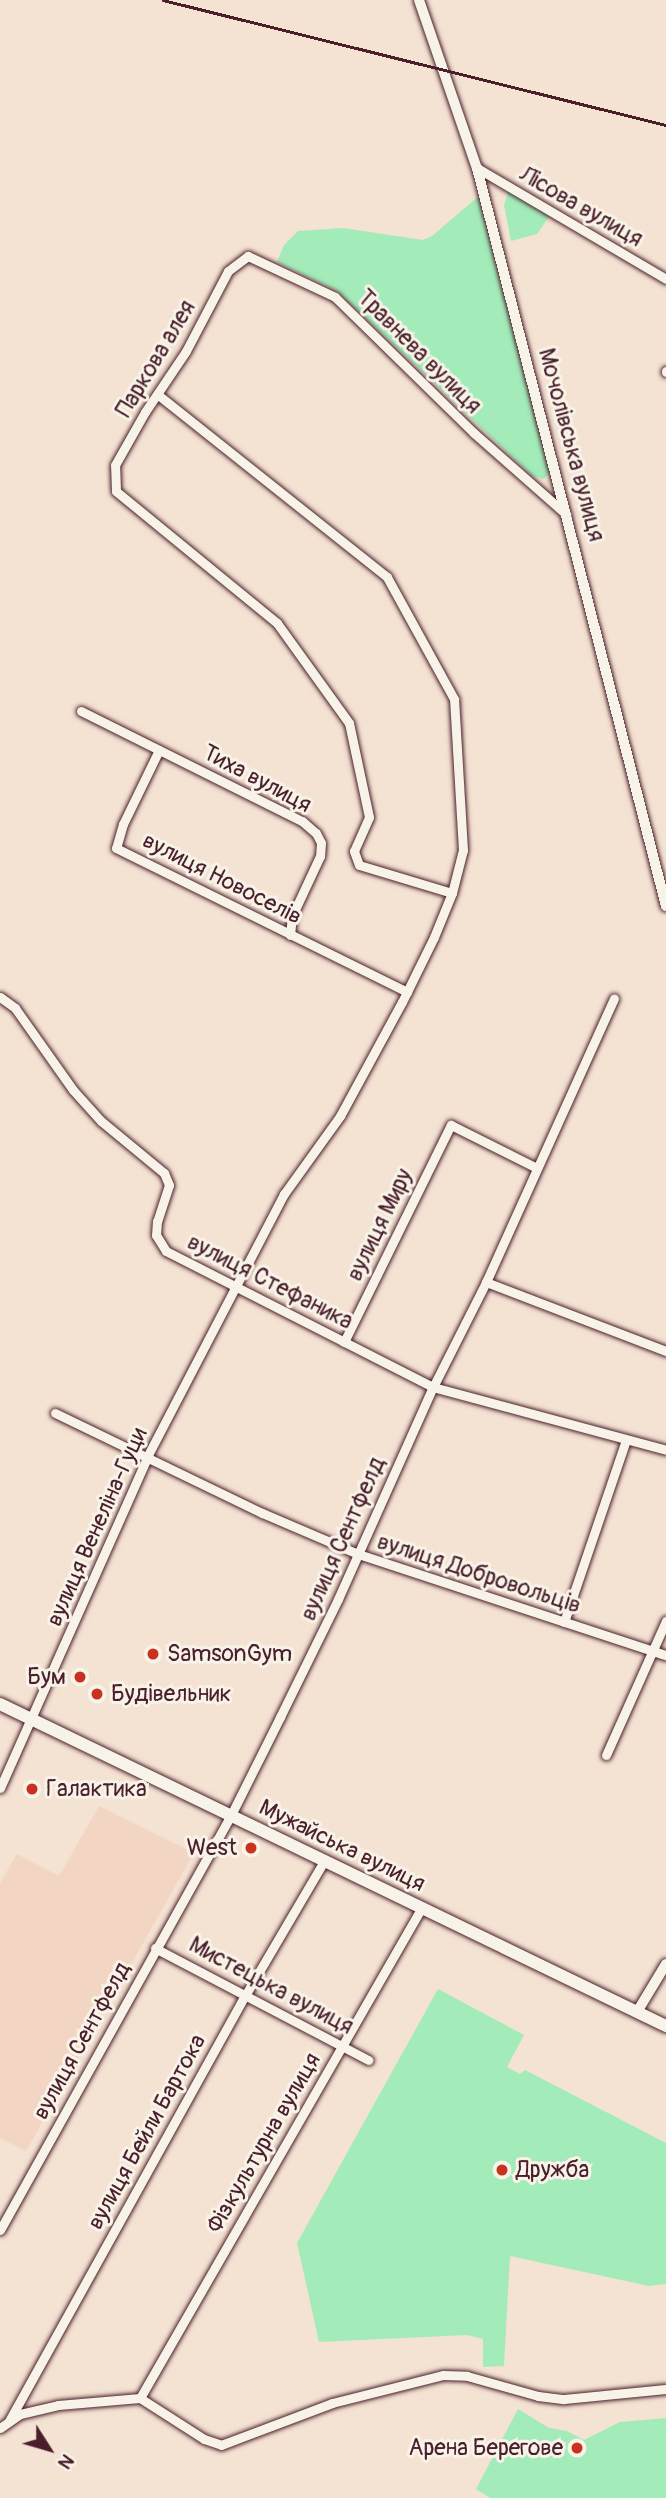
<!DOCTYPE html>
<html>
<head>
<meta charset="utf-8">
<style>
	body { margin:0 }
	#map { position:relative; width:666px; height:2498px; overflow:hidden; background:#f4e2d2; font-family:Pangolin,sans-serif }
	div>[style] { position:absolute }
	.built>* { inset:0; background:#f2d6c3 }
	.green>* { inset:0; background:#a3ecba }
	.roads { filter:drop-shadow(0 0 2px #4a1f2b) drop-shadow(0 0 2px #4a1f2b) }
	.minor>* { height:9px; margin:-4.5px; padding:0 4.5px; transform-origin:4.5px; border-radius:4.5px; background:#f7f3e8 }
	.major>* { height:10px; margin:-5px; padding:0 5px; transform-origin:5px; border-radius:5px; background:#f7f3e8 }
	.highway>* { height:12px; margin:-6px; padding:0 6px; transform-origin:6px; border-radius:6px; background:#f7f3e8 }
	.rail>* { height:2.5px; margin:-1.25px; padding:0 1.25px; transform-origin:1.25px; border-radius:1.25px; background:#4a1f2b }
	.dots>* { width:19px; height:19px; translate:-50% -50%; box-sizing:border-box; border:4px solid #f7f3e8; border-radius:50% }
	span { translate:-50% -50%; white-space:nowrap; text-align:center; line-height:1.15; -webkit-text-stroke:6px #f7f3e8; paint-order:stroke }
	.street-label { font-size:23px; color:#4a1f2b }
	.poi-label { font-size:23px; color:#4a1f2b }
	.left { translate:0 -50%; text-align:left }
	.right { translate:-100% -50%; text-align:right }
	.north { position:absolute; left:14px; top:2414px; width:70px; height:70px; -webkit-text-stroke:5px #f7f3e8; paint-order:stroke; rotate:127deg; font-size:19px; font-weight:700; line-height:28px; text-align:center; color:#4a1f2b }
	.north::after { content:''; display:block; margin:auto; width:24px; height:32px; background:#4a1f2b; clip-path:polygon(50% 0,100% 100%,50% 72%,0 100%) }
</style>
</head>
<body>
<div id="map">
	<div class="built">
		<div style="clip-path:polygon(99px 1806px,194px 1853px,26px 2151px,0 2138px,0 1883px,17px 1854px,59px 1876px)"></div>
	</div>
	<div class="green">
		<div style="clip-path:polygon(509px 189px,551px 214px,537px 234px,511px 241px,504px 205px)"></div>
		<div style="clip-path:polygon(480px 195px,550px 473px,544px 479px,532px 476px,337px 291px,277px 262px,284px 245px,298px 231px,343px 228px,423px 240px,432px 236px)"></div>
		<div style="clip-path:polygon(438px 1989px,524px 2035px,507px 2067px,520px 2074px,525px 2070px,666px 2143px,666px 2284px,649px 2286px,510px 2256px,504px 2366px,483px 2367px,483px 2339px,467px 2335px,319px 2342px,297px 2243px)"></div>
		<div style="clip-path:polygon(518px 2409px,549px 2428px,567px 2431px,584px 2440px,620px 2422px,666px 2418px,666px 2498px,490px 2498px,476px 2489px)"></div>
	</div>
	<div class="roads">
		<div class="minor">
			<div style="left:477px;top:168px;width:219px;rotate:30.4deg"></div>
			<div style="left:666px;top:371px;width:1px;rotate:90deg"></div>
			<div style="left:81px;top:711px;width:247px;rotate:26.5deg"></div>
			<div style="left:302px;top:821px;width:18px;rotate:41deg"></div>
			<div style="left:316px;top:833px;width:11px;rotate:63deg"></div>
			<div style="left:321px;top:843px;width:13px;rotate:94deg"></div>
			<div style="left:320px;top:856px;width:66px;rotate:115deg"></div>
			<div style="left:292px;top:916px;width:19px;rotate:96deg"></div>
			<div style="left:159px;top:750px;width:82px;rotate:115.9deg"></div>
			<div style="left:123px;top:824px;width:25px;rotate:106deg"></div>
			<div style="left:116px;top:848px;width:325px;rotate:26.3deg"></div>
			<div style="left:452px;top:893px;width:97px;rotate:-163.2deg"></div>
			<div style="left:359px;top:865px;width:15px;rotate:-110deg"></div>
			<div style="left:354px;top:851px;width:37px;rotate:-66deg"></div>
			<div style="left:369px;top:817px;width:96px;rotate:-102deg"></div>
			<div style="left:349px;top:723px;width:123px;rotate:-125.8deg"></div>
			<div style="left:277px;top:623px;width:208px;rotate:-140.7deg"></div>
			<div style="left:116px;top:491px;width:26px;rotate:-92deg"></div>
			<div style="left:115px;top:465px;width:61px;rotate:-60.5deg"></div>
			<div style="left:145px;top:412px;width:73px;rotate:-56.1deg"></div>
			<div style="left:186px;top:351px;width:90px;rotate:-62.3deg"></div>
			<div style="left:228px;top:271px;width:25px;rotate:-37deg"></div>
			<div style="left:248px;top:256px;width:96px;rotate:25.2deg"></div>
			<div style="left:335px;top:297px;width:194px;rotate:44.4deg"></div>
			<div style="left:474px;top:433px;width:123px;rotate:41.4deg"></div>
			<div style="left:0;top:997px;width:19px;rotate:36deg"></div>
			<div style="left:15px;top:1008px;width:100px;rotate:54.7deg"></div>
			<div style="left:73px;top:1090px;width:42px;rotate:47.9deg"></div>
			<div style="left:101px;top:1121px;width:82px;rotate:39.5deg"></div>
			<div style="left:164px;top:1173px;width:13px;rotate:67deg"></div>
			<div style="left:169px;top:1185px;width:38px;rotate:108deg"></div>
			<div style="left:157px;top:1221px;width:14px;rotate:94deg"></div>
			<div style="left:156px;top:1235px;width:19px;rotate:58deg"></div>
			<div style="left:166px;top:1251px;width:300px;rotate:27deg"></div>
			<div style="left:433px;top:1387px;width:241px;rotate:15.1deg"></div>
			<div style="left:486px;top:1282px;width:193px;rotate:21deg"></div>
			<div style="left:344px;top:1342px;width:242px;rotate:-63.8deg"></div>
			<div style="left:451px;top:1125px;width:96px;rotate:26.6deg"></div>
			<div style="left:55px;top:1413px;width:230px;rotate:25.8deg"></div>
			<div style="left:262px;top:1513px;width:104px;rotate:23.1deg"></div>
			<div style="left:358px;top:1554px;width:324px;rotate:18.2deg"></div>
			<div style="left:564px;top:1622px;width:192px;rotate:-71.2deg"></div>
			<div style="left:606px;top:1755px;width:147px;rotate:-65.9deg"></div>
			<div style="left:0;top:1788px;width:364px;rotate:-66deg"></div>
			<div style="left:148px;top:1455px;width:294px;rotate:-62.5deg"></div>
			<div style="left:284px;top:1194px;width:96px;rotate:-54.3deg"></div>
			<div style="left:340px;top:1116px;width:130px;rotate:-61.5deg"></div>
			<div style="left:402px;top:1002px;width:72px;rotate:-63.8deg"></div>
			<div style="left:434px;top:937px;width:48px;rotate:-67.8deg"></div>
			<div style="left:452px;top:893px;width:44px;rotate:-75.7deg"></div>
			<div style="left:463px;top:850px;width:151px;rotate:-93.4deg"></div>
			<div style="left:454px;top:699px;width:139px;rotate:-118.8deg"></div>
			<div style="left:387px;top:577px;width:293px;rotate:-141.5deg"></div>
			<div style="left:155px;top:1948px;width:241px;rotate:27.7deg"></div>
			<div style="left:0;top:2230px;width:475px;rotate:-60.9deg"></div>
			<div style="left:231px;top:1815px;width:110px;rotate:-63.4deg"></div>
			<div style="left:280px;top:1717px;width:131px;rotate:-63.8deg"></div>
			<div style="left:338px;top:1599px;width:232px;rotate:-65.9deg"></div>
			<div style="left:433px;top:1387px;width:118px;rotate:-63.2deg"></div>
			<div style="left:486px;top:1282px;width:311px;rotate:-65.7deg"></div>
			<div style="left:140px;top:2398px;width:566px;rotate:-60.13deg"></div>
			<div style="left:9px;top:2421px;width:488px;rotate:-61deg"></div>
			<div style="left:246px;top:1994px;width:154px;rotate:-59.6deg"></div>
			<div style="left:0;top:2428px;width:24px;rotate:-35deg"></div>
			<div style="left:20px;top:2414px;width:39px;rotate:-13deg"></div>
			<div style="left:58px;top:2405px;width:82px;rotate:-4.9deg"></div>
			<div style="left:140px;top:2398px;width:76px;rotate:32.6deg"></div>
			<div style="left:204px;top:2439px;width:18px;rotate:19deg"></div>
			<div style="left:221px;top:2445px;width:119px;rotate:-20.7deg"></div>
			<div style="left:332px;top:2403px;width:114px;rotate:-14.2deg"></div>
			<div style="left:443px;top:2375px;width:24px;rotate:2deg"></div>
			<div style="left:467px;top:2376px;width:74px;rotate:15.7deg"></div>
			<div style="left:538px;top:2396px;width:26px;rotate:7deg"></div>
			<div style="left:564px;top:2399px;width:102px;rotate:-5.6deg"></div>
		</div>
		<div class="major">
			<div style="left:419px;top:0;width:178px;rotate:71deg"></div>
			<div style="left:477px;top:168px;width:762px;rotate:75.64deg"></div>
			<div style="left:637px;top:2012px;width:56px;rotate:-58.9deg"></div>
		</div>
		<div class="highway">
			<div style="left:0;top:1704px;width:740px;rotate:25.8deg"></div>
		</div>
	</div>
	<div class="rail">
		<div style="left:163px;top:0;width:518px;rotate:13.96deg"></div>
	</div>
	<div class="dots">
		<div style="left:153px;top:1654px;background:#c8321e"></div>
		<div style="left:80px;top:1677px;background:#c8321e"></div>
		<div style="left:97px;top:1694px;background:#c8321e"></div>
		<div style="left:32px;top:1789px;background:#c8321e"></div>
		<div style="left:251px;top:1848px;background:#c8321e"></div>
		<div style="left:502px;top:2170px;background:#c8321e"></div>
		<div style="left:577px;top:2448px;background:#c8321e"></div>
	</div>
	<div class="street-label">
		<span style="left:581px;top:207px;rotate:30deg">Лісова вулиця</span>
		<span style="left:419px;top:352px;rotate:45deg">Травнева вулиця</span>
		<span style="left:156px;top:359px;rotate:-59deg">Паркова алея</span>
		<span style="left:571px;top:445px;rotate:75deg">Мочолівська вулиця</span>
		<span style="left:257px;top:779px;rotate:28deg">Тиха вулиця</span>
		<span style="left:222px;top:879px;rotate:27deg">вулиця Новоселів</span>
		<span style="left:380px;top:1225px;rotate:-64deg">вулиця Миру</span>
		<span style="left:270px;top:1282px;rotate:27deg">вулиця Стефаника</span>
		<span style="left:97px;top:1527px;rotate:-66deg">вулиця Венеліна-Гуци</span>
		<span style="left:343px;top:1539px;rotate:-66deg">вулиця Сентфелд</span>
		<span style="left:479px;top:1574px;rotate:18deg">вулиця Добровольців</span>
		<span style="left:342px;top:1846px;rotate:26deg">Мужайська вулиця</span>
		<span style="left:271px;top:1986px;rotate:28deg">Мистецька вулиця</span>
		<span style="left:82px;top:2041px;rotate:-61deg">вулиця Сентфелд</span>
		<span style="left:147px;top:2132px;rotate:-61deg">вулиця Бейли Бартока</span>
		<span style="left:264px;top:2143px;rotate:-60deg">Фізкультурна вулиця</span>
	</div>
	<div class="poi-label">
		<span class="left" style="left:167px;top:1654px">SamsonGym</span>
		<span class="right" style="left:66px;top:1677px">Бум</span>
		<span class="left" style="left:111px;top:1694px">Будівельник</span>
		<span class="left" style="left:46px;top:1789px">Галактика</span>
		<span class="right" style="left:237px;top:1848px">West</span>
		<span class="left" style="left:516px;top:2170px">Дружба</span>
		<span class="right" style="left:563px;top:2448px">Арена Берегове</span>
	</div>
	<div class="north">N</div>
</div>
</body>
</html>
